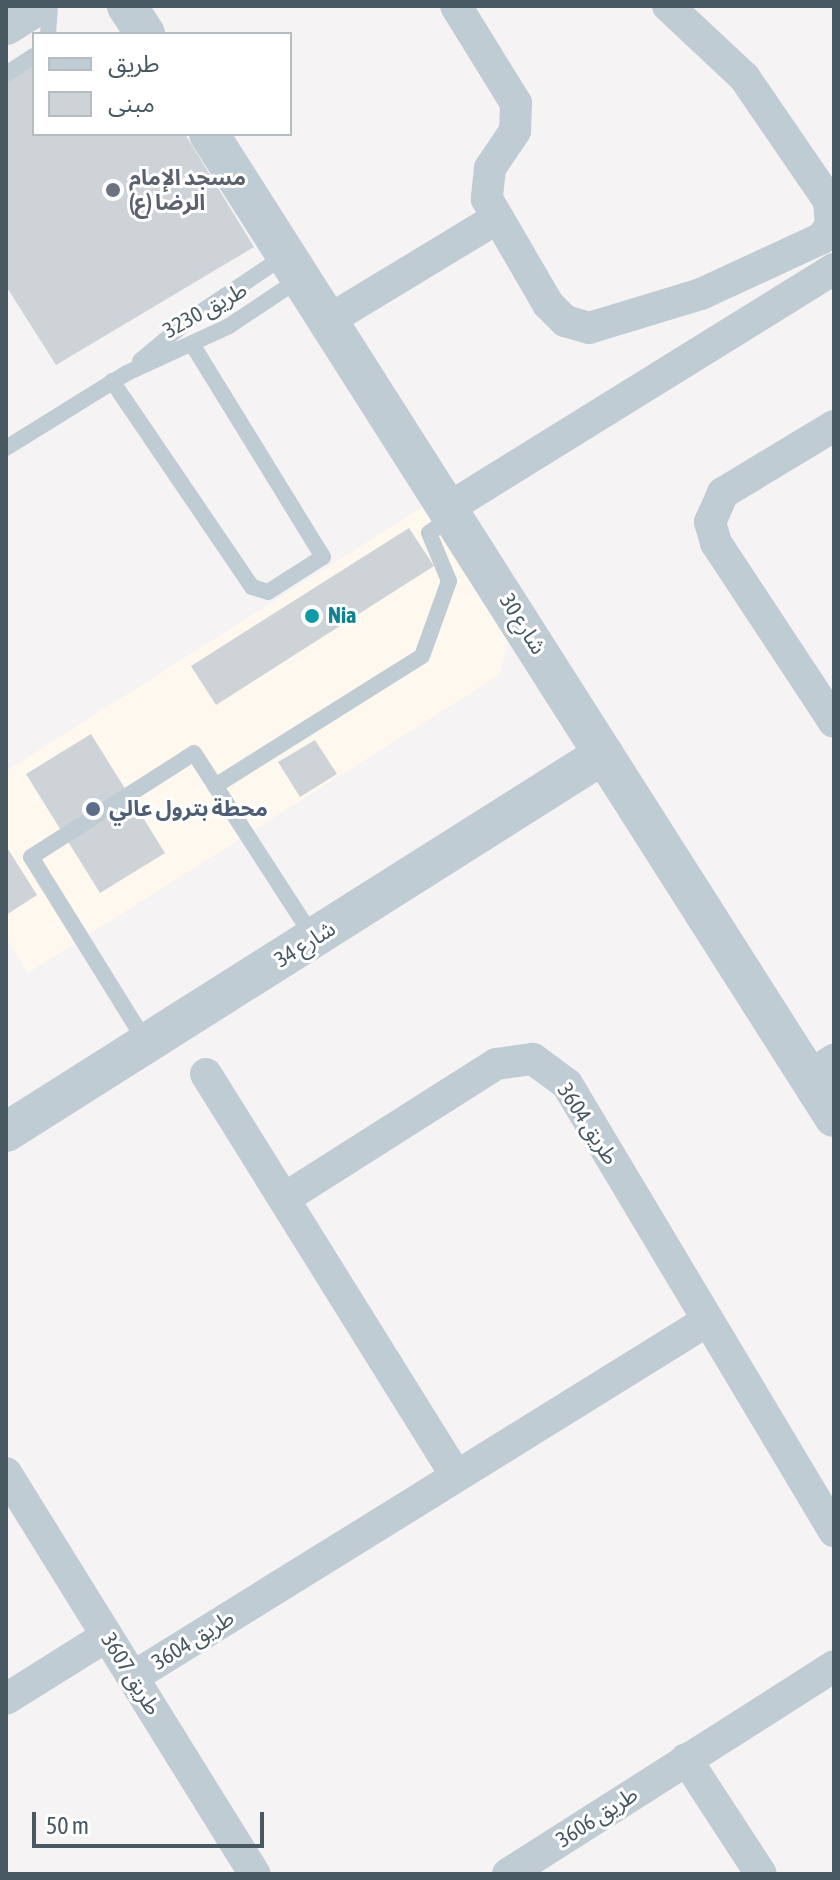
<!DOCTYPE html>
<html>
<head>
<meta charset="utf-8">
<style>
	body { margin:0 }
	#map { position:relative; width:840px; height:1880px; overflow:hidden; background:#f5f3f3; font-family:"Asap Condensed","Noto Sans Arabic",sans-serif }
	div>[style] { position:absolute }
	.commercial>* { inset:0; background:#fef8ee }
	.building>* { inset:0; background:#ced3d8 }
	.service>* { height:16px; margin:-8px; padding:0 8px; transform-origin:8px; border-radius:8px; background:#c0ccd3 }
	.minor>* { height:32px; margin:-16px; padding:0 16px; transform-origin:16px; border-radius:16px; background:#c0ccd3 }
	.tertiary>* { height:40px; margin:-20px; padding:0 20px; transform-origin:20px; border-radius:20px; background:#c0ccd3 }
	.dots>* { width:22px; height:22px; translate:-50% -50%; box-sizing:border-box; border:4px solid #fff; border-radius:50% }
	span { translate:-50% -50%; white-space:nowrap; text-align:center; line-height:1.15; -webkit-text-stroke:6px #fff; paint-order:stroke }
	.worship-label { font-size:22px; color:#5b616d; font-weight:700 }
	.left { translate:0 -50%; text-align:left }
	.street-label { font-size:22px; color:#485962 }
	.culture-label { font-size:22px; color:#0d838f; font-weight:700 }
	.service-label { font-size:22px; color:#4e5e75; font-weight:700 }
	.frame { position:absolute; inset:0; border:8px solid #485962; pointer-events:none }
	.legend { position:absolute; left:32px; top:32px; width:260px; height:104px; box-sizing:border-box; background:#fff; border:2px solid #b6bdc0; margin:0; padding:10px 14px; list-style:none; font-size:24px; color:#485962 }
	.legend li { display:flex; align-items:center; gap:16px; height:40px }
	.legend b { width:40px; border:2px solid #b6bdc0 }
	.scale { position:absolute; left:32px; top:1812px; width:232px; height:36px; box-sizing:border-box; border:4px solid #485962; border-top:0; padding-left:10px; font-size:24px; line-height:28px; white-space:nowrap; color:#485962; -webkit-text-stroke:6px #fff; paint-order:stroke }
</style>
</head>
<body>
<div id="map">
	<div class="commercial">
		<div style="clip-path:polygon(424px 506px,509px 640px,499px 675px,28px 973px,6px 938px,6px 771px)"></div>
	</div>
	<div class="building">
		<div style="clip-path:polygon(34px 60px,34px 134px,185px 134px,254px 247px,56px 365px,6px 286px,6px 78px)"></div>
		<div style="clip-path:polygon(409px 528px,434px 566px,216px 705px,191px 666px)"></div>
		<div style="clip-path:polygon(91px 734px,165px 853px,100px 893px,26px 774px)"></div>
		<div style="clip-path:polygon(315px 740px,337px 774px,300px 797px,278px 762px)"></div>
		<div style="clip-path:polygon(6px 846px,37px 895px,6px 915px)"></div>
	</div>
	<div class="service">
		<div style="left:48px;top:34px;width:28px;rotate:-86deg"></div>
		<div style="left:6px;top:74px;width:33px;rotate:-33deg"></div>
		<div style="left:140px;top:361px;width:64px;rotate:-39.9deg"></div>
		<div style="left:189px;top:320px;width:117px;rotate:-33.8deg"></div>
		<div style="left:112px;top:381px;width:249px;rotate:55.8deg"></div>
		<div style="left:252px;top:587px;width:17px;rotate:17deg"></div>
		<div style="left:268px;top:592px;width:65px;rotate:-32.5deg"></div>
		<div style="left:323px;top:557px;width:248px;rotate:-121.6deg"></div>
		<div style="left:6px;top:448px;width:142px;rotate:-31.8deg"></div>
		<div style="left:127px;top:373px;width:112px;rotate:-24.7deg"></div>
		<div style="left:229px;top:326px;width:87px;rotate:-33.7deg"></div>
		<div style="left:215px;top:786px;width:244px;rotate:-32.1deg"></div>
		<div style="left:422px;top:656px;width:80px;rotate:-70.2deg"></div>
		<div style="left:449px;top:581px;width:52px;rotate:-112.6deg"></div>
		<div style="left:429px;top:533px;width:31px;rotate:-36deg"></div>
		<div style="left:147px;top:1044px;width:220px;rotate:-121.8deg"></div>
		<div style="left:31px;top:857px;width:193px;rotate:-32.5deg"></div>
		<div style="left:194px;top:753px;width:219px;rotate:57.1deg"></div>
	</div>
	<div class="minor">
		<div style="left:456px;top:6px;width:114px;rotate:58.3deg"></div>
		<div style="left:516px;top:103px;width:28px;rotate:92deg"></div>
		<div style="left:515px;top:131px;width:45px;rotate:124deg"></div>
		<div style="left:490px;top:168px;width:31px;rotate:96deg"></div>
		<div style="left:487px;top:199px;width:121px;rotate:59.8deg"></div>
		<div style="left:548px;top:304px;width:24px;rotate:45deg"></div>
		<div style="left:565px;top:321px;width:25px;rotate:16deg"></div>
		<div style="left:589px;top:328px;width:117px;rotate:-16.9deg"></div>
		<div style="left:701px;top:294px;width:133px;rotate:-24.8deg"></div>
		<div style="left:822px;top:238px;width:16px;rotate:-55deg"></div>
		<div style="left:831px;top:225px;width:24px;rotate:-95deg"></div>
		<div style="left:829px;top:201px;width:150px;rotate:-124.4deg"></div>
		<div style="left:744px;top:77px;width:104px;rotate:-136.9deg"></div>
		<div style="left:329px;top:320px;width:195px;rotate:-31.2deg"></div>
		<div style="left:834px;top:426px;width:130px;rotate:148.9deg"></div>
		<div style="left:723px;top:493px;width:32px;rotate:114deg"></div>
		<div style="left:710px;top:522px;width:22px;rotate:74deg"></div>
		<div style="left:716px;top:543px;width:214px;rotate:56.6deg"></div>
		<div style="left:450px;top:507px;width:452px;rotate:-31.8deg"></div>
		<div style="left:206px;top:1074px;width:473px;rotate:58.1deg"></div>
		<div style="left:808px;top:1076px;width:31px;rotate:-32deg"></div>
		<div style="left:285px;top:1198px;width:250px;rotate:-32.4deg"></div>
		<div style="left:496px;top:1064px;width:37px;rotate:-8deg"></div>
		<div style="left:533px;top:1059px;width:42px;rotate:36.3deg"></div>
		<div style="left:567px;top:1084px;width:521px;rotate:59.15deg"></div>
		<div style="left:6px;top:1473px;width:472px;rotate:58.2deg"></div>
		<div style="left:133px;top:1677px;width:675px;rotate:-31.81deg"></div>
		<div style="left:6px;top:1699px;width:119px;rotate:-32deg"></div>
		<div style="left:686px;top:1759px;width:137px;rotate:56.9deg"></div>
		<div style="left:508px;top:1874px;width:387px;rotate:-32.5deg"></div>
	</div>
	<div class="tertiary">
		<div style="left:127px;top:6px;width:33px;rotate:57deg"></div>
		<div style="left:6px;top:25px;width:36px;rotate:-32deg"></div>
		<div style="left:209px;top:134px;width:1165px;rotate:57.55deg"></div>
		<div style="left:6px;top:1132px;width:707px;rotate:-32.3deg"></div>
	</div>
	<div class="dots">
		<div style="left:113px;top:190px;background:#6b7280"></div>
		<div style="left:312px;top:616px;background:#0f9aa8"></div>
		<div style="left:93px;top:809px;background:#5c6f8a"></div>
	</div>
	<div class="worship-label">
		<span class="left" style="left:129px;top:190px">مسجد الإمام<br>الرضا (ع)</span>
	</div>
	<div class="street-label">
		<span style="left:205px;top:310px;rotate:-29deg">طريق 3230</span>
		<span style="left:523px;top:624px;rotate:58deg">شارع 30</span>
		<span style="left:305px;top:944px;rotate:-32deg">شارع 34</span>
		<span style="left:588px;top:1124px;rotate:57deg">طريق 3604</span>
		<span style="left:193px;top:1640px;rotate:-32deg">طريق 3604</span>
		<span style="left:131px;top:1674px;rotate:58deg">طريق 3607</span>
		<span style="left:597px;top:1817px;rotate:-33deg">طريق 3606</span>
	</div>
	<div class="culture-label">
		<span class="left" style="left:328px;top:616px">Nia</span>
	</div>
	<div class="service-label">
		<span class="left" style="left:109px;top:809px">محطة بترول عالي</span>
	</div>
	<div class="frame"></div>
	<ul class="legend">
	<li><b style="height:10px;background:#c0ccd3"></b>طريق</li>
	<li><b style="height:22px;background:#ced3d8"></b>مبنى</li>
	</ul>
	<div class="scale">50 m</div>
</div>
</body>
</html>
